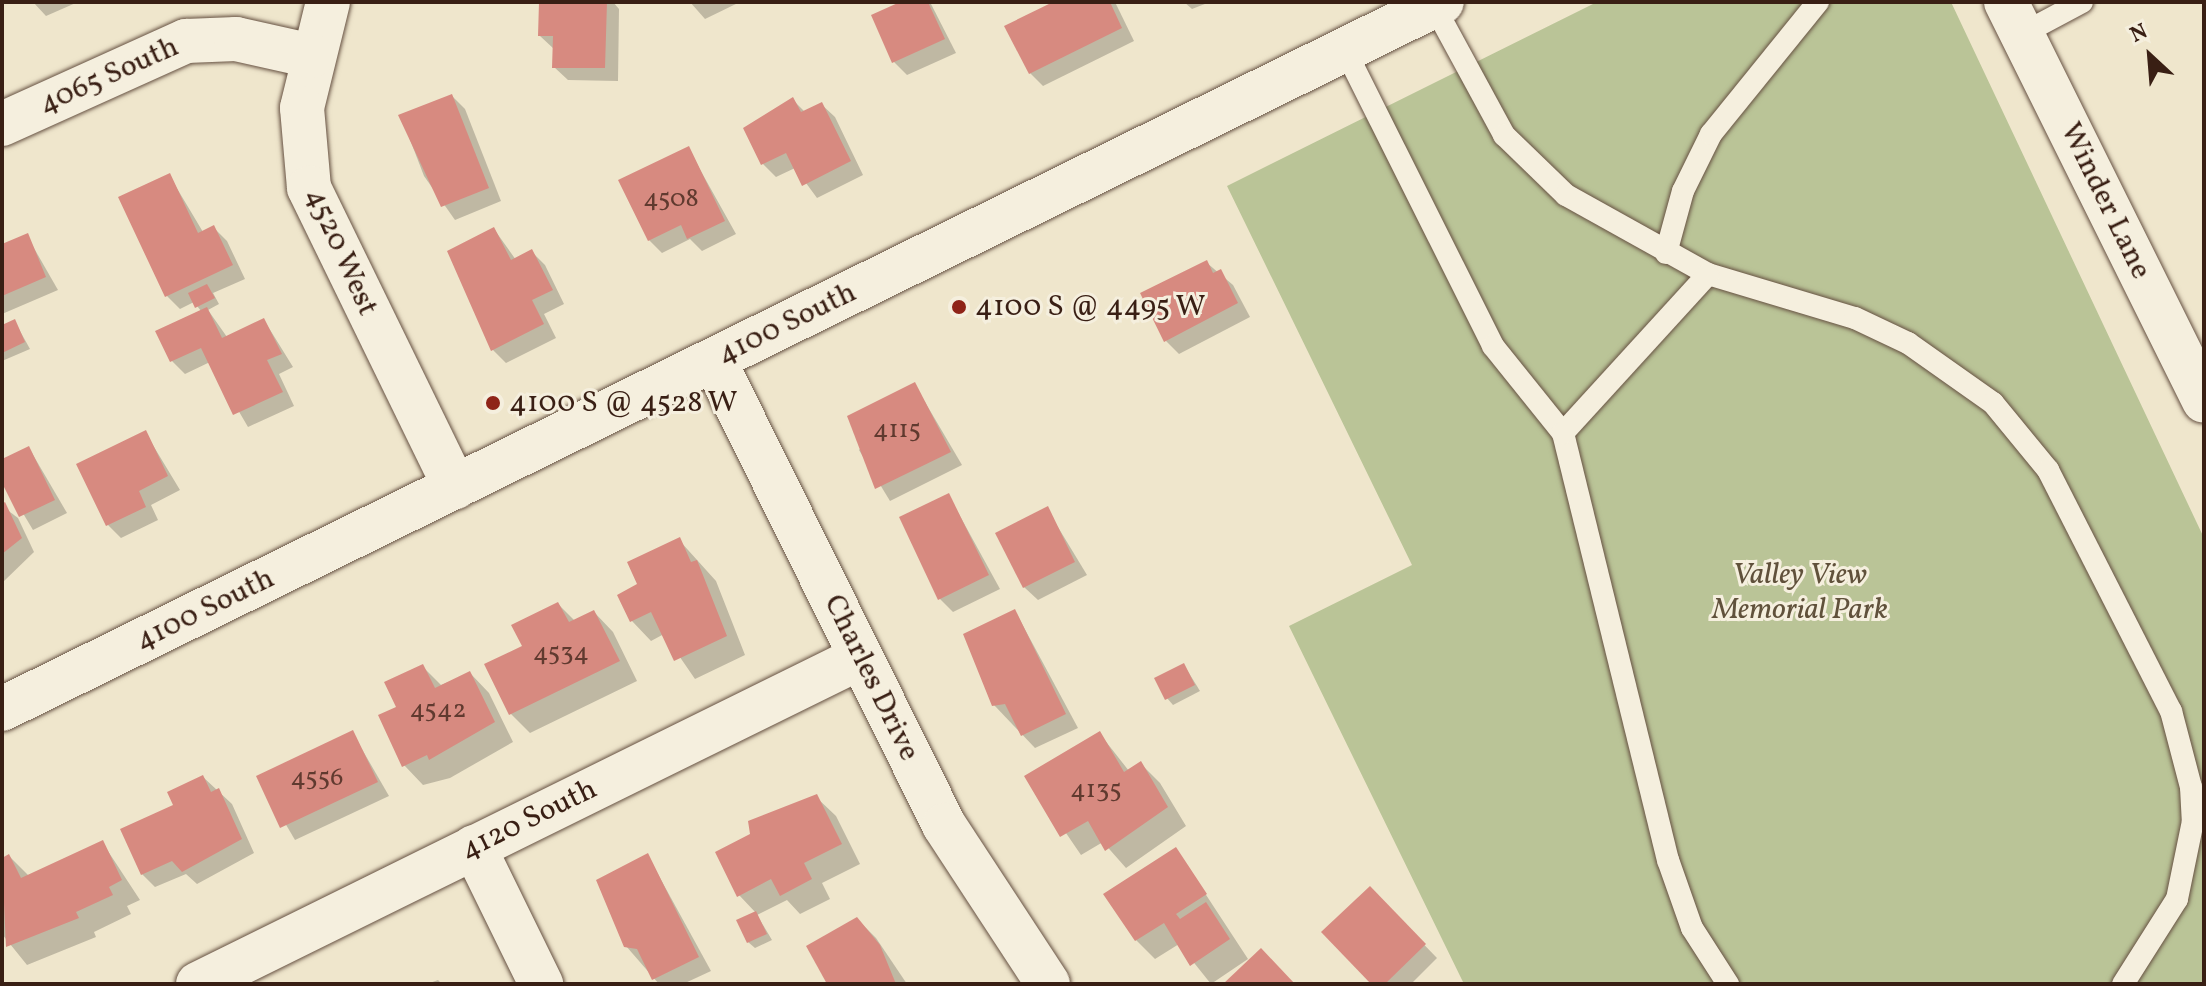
<!DOCTYPE html>
<html>
<head>
<meta charset="utf-8">
<style>
	body { margin:0 }
	#map { position:relative; width:2206px; height:986px; overflow:hidden; background:#efe6cc; font-family:Vollkorn,serif }
	div>[style] { position:absolute }
	.green>* { inset:0; background:#bac497 }
	.shadow>* { inset:0; background:#0003 }
	.building>* { inset:0; background:#d78a80 }
	.roads { filter:drop-shadow(0 0 2px #665142) drop-shadow(0 0 2px #665142) }
	.service>* { height:22px; margin:-11px; padding:0 11px; transform-origin:11px; border-radius:11px; background:#f5efde }
	.minor>* { height:44px; margin:-22px; padding:0 22px; transform-origin:22px; border-radius:22px; background:#f5efde }
	.secondary>* { height:44px; margin:-22px; padding:0 22px; transform-origin:22px; border-radius:22px; background:#f5efde }
	.dots>* { width:22px; height:22px; translate:-50% -50%; box-sizing:border-box; border:4px solid #f5efde; border-radius:50% }
	span { translate:-50% -50%; white-space:nowrap; text-align:center; line-height:1.15; -webkit-text-stroke:6px #f5efde; paint-order:stroke }
	.number-label { font-size:26px; color:#603a2f }
	.number-label span { -webkit-text-stroke-width:0 }
	.street-label { font-size:30px; color:#391f14 }
	.poi-label { font-size:30px; color:#391f14 }
	.left { translate:0 -50%; text-align:left }
	.park-label { font-size:30px; color:#60513b; font-style:italic }
	.frame { position:absolute; inset:0; border:4px solid #391f14; pointer-events:none }
	.north { position:absolute; left:2110px; top:16px; width:80px; height:80px; -webkit-text-stroke:6px #f5efde; paint-order:stroke; rotate:334deg; font-size:22px; font-weight:700; line-height:32px; text-align:center; color:#391f14 }
	.north::after { content:''; display:block; margin:auto; width:28px; height:36px; background:#391f14; clip-path:polygon(50% 0,100% 100%,50% 72%,0 100%) }
</style>
</head>
<body>
<div id="map">
	<div class="green">
		<div style="clip-path:polygon(1597px 2px,1951px 2px,2204px 538px,2204px 984px,1464px 984px,1289px 626px,1412px 565px,1227px 186px)"></div>
	</div>
	<div class="shadow">
		<div style="clip-path:polygon(33px 2px,78px 2px,46px 16px)"></div>
		<div style="clip-path:polygon(541px 2px,613px 2px,619px 9px,618px 81px,568px 80px,554px 67px,554px 49px,540px 36px)"></div>
		<div style="clip-path:polygon(690px 2px,740px 2px,705px 19px)"></div>
		<div style="clip-path:polygon(905px 2px,930px 2px,956px 53px,907px 75px,894px 62px)"></div>
		<div style="clip-path:polygon(1058px 2px,1115px 2px,1134px 41px,1043px 86px,1030px 73px)"></div>
		<div style="clip-path:polygon(1184px 2px,1210px 2px,1192px 9px)"></div>
		<div style="clip-path:polygon(452px 96px,465px 109px,501px 201px,455px 220px,424px 176px,401px 116px)"></div>
		<div style="clip-path:polygon(793px 100px,805px 112px,821px 104px,835px 117px,863px 175px,817px 198px,795px 168px,776px 177px,763px 164px)"></div>
		<div style="clip-path:polygon(688px 148px,736px 234px,702px 251px,690px 239px,662px 253px,649px 240px)"></div>
		<div style="clip-path:polygon(169px 175px,203px 232px,214px 228px,227px 241px,245px 279px,213px 293px,219px 304px,208px 310px,227px 337px,264px 320px,293px 367px,279px 374px,294px 406px,248px 427px,210px 362px,185px 374px,172px 361px,201px 311px,194px 302px,180px 309px,167px 296px)"></div>
		<div style="clip-path:polygon(494px 229px,516px 260px,532px 252px,545px 265px,564px 304px,544px 314px,556px 338px,506px 363px,493px 350px)"></div>
		<div style="clip-path:polygon(27px 236px,58px 290px,2px 314px,2px 246px)"></div>
		<div style="clip-path:polygon(1207px 263px,1233px 285px,1250px 317px,1179px 354px,1166px 341px)"></div>
		<div style="clip-path:polygon(15px 322px,30px 349px,2px 361px,2px 327px)"></div>
		<div style="clip-path:polygon(915px 385px,962px 465px,890px 501px,859px 450px)"></div>
		<div style="clip-path:polygon(145px 432px,180px 490px,151px 505px,158px 520px,121px 538px,108px 525px)"></div>
		<div style="clip-path:polygon(29px 448px,67px 513px,33px 530px,2px 478px,2px 461px)"></div>
		<div style="clip-path:polygon(949px 496px,1000px 589px,953px 612px,940px 599px)"></div>
		<div style="clip-path:polygon(2px 506px,18px 518px,34px 552px,2px 583px)"></div>
		<div style="clip-path:polygon(1047px 509px,1087px 575px,1038px 600px,1024px 587px)"></div>
		<div style="clip-path:polygon(679px 540px,716px 581px,745px 655px,695px 679px,664px 634px,651px 641px,632px 621px,619px 596px,640px 585px)"></div>
		<div style="clip-path:polygon(558px 604px,575px 621px,594px 612px,613px 632px,637px 681px,530px 733px,511px 714px,487px 665px,525px 647px)"></div>
		<div style="clip-path:polygon(1015px 611px,1078px 728px,1035px 748px,994px 705px)"></div>
		<div style="clip-path:polygon(1184px 665px,1200px 691px,1173px 705px,1167px 698px)"></div>
		<div style="clip-path:polygon(422px 666px,441px 685px,470px 673px,489px 693px,513px 742px,450px 778px,423px 785px,404px 765px,399px 707px)"></div>
		<div style="clip-path:polygon(352px 732px,389px 796px,295px 840px,258px 777px)"></div>
		<div style="clip-path:polygon(1100px 734px,1129px 771px,1141px 764px,1160px 783px,1186px 826px,1126px 868px,1103px 842px,1081px 855px,1027px 776px)"></div>
		<div style="clip-path:polygon(203px 777px,232px 804px,254px 853px,197px 884px,186px 874px,155px 887px,142px 874px,176px 806px)"></div>
		<div style="clip-path:polygon(816px 797px,836px 816px,860px 864px,822px 883px,830px 899px,800px 914px,787px 900px,757px 915px,772px 940px,755px 948px,748px 942px,756px 913px,739px 895px)"></div>
		<div style="clip-path:polygon(102px 842px,140px 900px,127px 906px,131px 914px,94px 932px,96px 937px,27px 965px,2px 934px,2px 860px,9px 856px,29px 876px)"></div>
		<div style="clip-path:polygon(1176px 849px,1248px 959px,1211px 984px,1179px 944px,1155px 959px,1136px 940px)"></div>
		<div style="clip-path:polygon(648px 856px,711px 971px,683px 984px,659px 984px,626px 946px)"></div>
		<div style="clip-path:polygon(1370px 889px,1437px 958px,1411px 984px,1374px 984px)"></div>
		<div style="clip-path:polygon(857px 919px,876px 938px,907px 984px,827px 984px)"></div>
		<div style="clip-path:polygon(438px 980px,442px 984px,427px 984px)"></div>
	</div>
	<div class="building">
		<div style="clip-path:polygon(539px 2px,607px 2px,605px 68px,552px 68px,553px 36px,538px 36px)"></div>
		<div style="clip-path:polygon(900px 2px,928px 2px,945px 39px,892px 63px,871px 15px)"></div>
		<div style="clip-path:polygon(1053px 2px,1110px 2px,1122px 28px,1029px 74px,1004px 26px)"></div>
		<div style="clip-path:polygon(452px 94px,489px 188px,441px 207px,398px 115px)"></div>
		<div style="clip-path:polygon(793px 97px,801px 112px,822px 102px,851px 161px,802px 186px,786px 153px,761px 165px,743px 128px)"></div>
		<div style="clip-path:polygon(689px 146px,725px 221px,687px 239px,681px 225px,648px 241px,618px 180px)"></div>
		<div style="clip-path:polygon(170px 173px,198px 233px,214px 225px,233px 265px,165px 297px,118px 197px)"></div>
		<div style="clip-path:polygon(494px 227px,511px 260px,532px 249px,553px 290px,532px 300px,544px 324px,491px 351px,447px 251px)"></div>
		<div style="clip-path:polygon(28px 233px,46px 277px,2px 296px,2px 244px)"></div>
		<div style="clip-path:polygon(1207px 260px,1213px 273px,1221px 269px,1238px 303px,1164px 342px,1140px 293px)"></div>
		<div style="clip-path:polygon(207px 284px,215px 298px,195px 308px,188px 293px)"></div>
		<div style="clip-path:polygon(207px 307px,222px 338px,264px 318px,282px 354px,267px 360px,283px 392px,233px 415px,201px 348px,170px 362px,155px 331px)"></div>
		<div style="clip-path:polygon(15px 319px,25px 342px,2px 353px,2px 325px)"></div>
		<div style="clip-path:polygon(915px 382px,951px 452px,875px 489px,847px 416px)"></div>
		<div style="clip-path:polygon(146px 430px,168px 476px,139px 491px,146px 507px,106px 526px,76px 464px)"></div>
		<div style="clip-path:polygon(29px 446px,55px 500px,19px 517px,2px 483px,2px 459px)"></div>
		<div style="clip-path:polygon(949px 493px,989px 575px,938px 600px,899px 517px)"></div>
		<div style="clip-path:polygon(5px 502px,22px 538px,2px 554px,2px 504px)"></div>
		<div style="clip-path:polygon(1048px 506px,1075px 562px,1023px 588px,995px 533px)"></div>
		<div style="clip-path:polygon(680px 537px,691px 562px,697px 560px,727px 636px,674px 661px,651px 612px,630px 622px,617px 595px,637px 584px,627px 562px)"></div>
		<div style="clip-path:polygon(558px 602px,569px 622px,594px 610px,620px 661px,509px 715px,484px 664px,522px 646px,511px 625px)"></div>
		<div style="clip-path:polygon(1015px 609px,1066px 714px,1021px 736px,1005px 704px,992px 706px,963px 634px)"></div>
		<div style="clip-path:polygon(1184px 663px,1195px 685px,1165px 700px,1154px 678px)"></div>
		<div style="clip-path:polygon(423px 664px,435px 688px,470px 671px,495px 722px,429px 760px,427px 755px,402px 767px,378px 715px,396px 707px,384px 682px)"></div>
		<div style="clip-path:polygon(353px 730px,378px 782px,280px 828px,256px 776px)"></div>
		<div style="clip-path:polygon(1100px 731px,1124px 772px,1141px 761px,1168px 807px,1105px 851px,1088px 821px,1060px 837px,1024px 776px)"></div>
		<div style="clip-path:polygon(203px 775px,211px 792px,219px 788px,242px 839px,182px 872px,172px 861px,141px 875px,120px 829px,173px 805px,167px 792px)"></div>
		<div style="clip-path:polygon(817px 794px,842px 844px,804px 863px,812px 879px,780px 896px,771px 879px,737px 897px,715px 852px,750px 834px,748px 821px)"></div>
		<div style="clip-path:polygon(103px 840px,122px 880px,109px 887px,113px 895px,76px 912px,79px 918px,6px 947px,2px 858px,9px 854px,21px 878px)"></div>
		<div style="clip-path:polygon(1176px 847px,1207px 894px,1176px 914px,1180px 919px,1206px 902px,1230px 939px,1190px 966px,1164px 923px,1135px 941px,1103px 894px)"></div>
		<div style="clip-path:polygon(648px 853px,699px 957px,652px 980px,637px 949px,624px 947px,596px 880px)"></div>
		<div style="clip-path:polygon(1370px 886px,1426px 944px,1385px 984px,1371px 984px,1321px 932px)"></div>
		<div style="clip-path:polygon(756px 911px,767px 934px,747px 943px,736px 920px)"></div>
		<div style="clip-path:polygon(857px 917px,880px 945px,896px 984px,827px 984px,806px 946px)"></div>
		<div style="clip-path:polygon(1261px 948px,1295px 984px,1223px 984px)"></div>
	</div>
	<div class="roads">
		<div class="service">
			<div style="left:1434px;top:6px;width:147px;rotate:61.5deg"></div>
			<div style="left:1504px;top:135px;width:86px;rotate:44.1deg"></div>
			<div style="left:1566px;top:195px;width:162px;rotate:29.1deg"></div>
			<div style="left:1708px;top:274px;width:153px;rotate:16.7deg"></div>
			<div style="left:1855px;top:318px;width:59px;rotate:25.3deg"></div>
			<div style="left:1908px;top:343px;width:104px;rotate:35.2deg"></div>
			<div style="left:1993px;top:403px;width:87px;rotate:50.6deg"></div>
			<div style="left:2048px;top:470px;width:271px;rotate:63deg"></div>
			<div style="left:2171px;top:711px;width:79px;rotate:75.3deg"></div>
			<div style="left:2191px;top:787px;width:34px;rotate:87deg"></div>
			<div style="left:2193px;top:821px;width:80px;rotate:101.6deg"></div>
			<div style="left:2177px;top:899px;width:101px;rotate:122.4deg"></div>
			<div style="left:2022px;top:34px;width:68px;rotate:-28.1deg"></div>
			<div style="left:1345px;top:50px;width:331px;rotate:63.4deg"></div>
			<div style="left:1493px;top:346px;width:112px;rotate:51.2deg"></div>
			<div style="left:1563px;top:433px;width:440px;rotate:76.2deg"></div>
			<div style="left:1668px;top:860px;width:72px;rotate:70.6deg"></div>
			<div style="left:1692px;top:928px;width:67px;rotate:57.3deg"></div>
			<div style="left:1666px;top:253px;width:64px;rotate:-74.7deg"></div>
			<div style="left:1683px;top:191px;width:64px;rotate:-63.8deg"></div>
			<div style="left:1711px;top:134px;width:170px;rotate:-51deg"></div>
			<div style="left:1563px;top:433px;width:215px;rotate:-47.6deg"></div>
		</div>
		<div class="minor">
			<div style="left:328px;top:2px;width:109px;rotate:103.8deg"></div>
			<div style="left:302px;top:108px;width:80px;rotate:85deg"></div>
			<div style="left:309px;top:188px;width:333px;rotate:64deg"></div>
			<div style="left:2006px;top:2px;width:445px;rotate:63.6deg"></div>
			<div style="left:2px;top:124px;width:202px;rotate:-24.3deg"></div>
			<div style="left:186px;top:41px;width:50px;rotate:-2.3deg"></div>
			<div style="left:236px;top:39px;width:78px;rotate:12.6deg"></div>
			<div style="left:714px;top:360px;width:519px;rotate:63.68deg"></div>
			<div style="left:944px;top:825px;width:190px;rotate:56.8deg"></div>
			<div style="left:474px;top:847px;width:153px;rotate:63.9deg"></div>
			<div style="left:198px;top:984px;width:739px;rotate:-26.25deg"></div>
		</div>
		<div class="secondary">
			<div style="left:2px;top:709px;width:1604px;rotate:-26.15deg"></div>
		</div>
	</div>
	<div class="dots">
		<div style="left:959px;top:307px;background:#8f2418"></div>
		<div style="left:493px;top:403px;background:#8f2418"></div>
	</div>
	<div class="number-label">
		<span style="left:671px;top:200px">4508</span>
		<span style="left:897px;top:431px">4115</span>
		<span style="left:561px;top:654px">4534</span>
		<span style="left:438px;top:711px">4542</span>
		<span style="left:317px;top:779px">4556</span>
		<span style="left:1096px;top:791px">4135</span>
	</div>
	<div class="street-label">
		<span style="left:109px;top:76px;rotate:-24deg">4065 South</span>
		<span style="left:2105px;top:201px;rotate:64deg">Winder Lane</span>
		<span style="left:341px;top:252px;rotate:66deg">4520 West</span>
		<span style="left:787px;top:324px;rotate:-26deg">4100 South</span>
		<span style="left:205px;top:610px;rotate:-26deg">4100 South</span>
		<span style="left:871px;top:678px;rotate:64deg">Charles Drive</span>
		<span style="left:529px;top:820px;rotate:-26deg">4120 South</span>
	</div>
	<div class="poi-label">
		<span class="left" style="left:975px;top:307px">4100 S @ 4495 W</span>
		<span class="left" style="left:509px;top:403px">4100 S @ 4528 W</span>
	</div>
	<div class="park-label">
		<span style="left:1800px;top:592px">Valley View<br>Memorial Park</span>
	</div>
	<div class="frame"></div>
	<div class="north">N</div>
</div>
</body>
</html>
